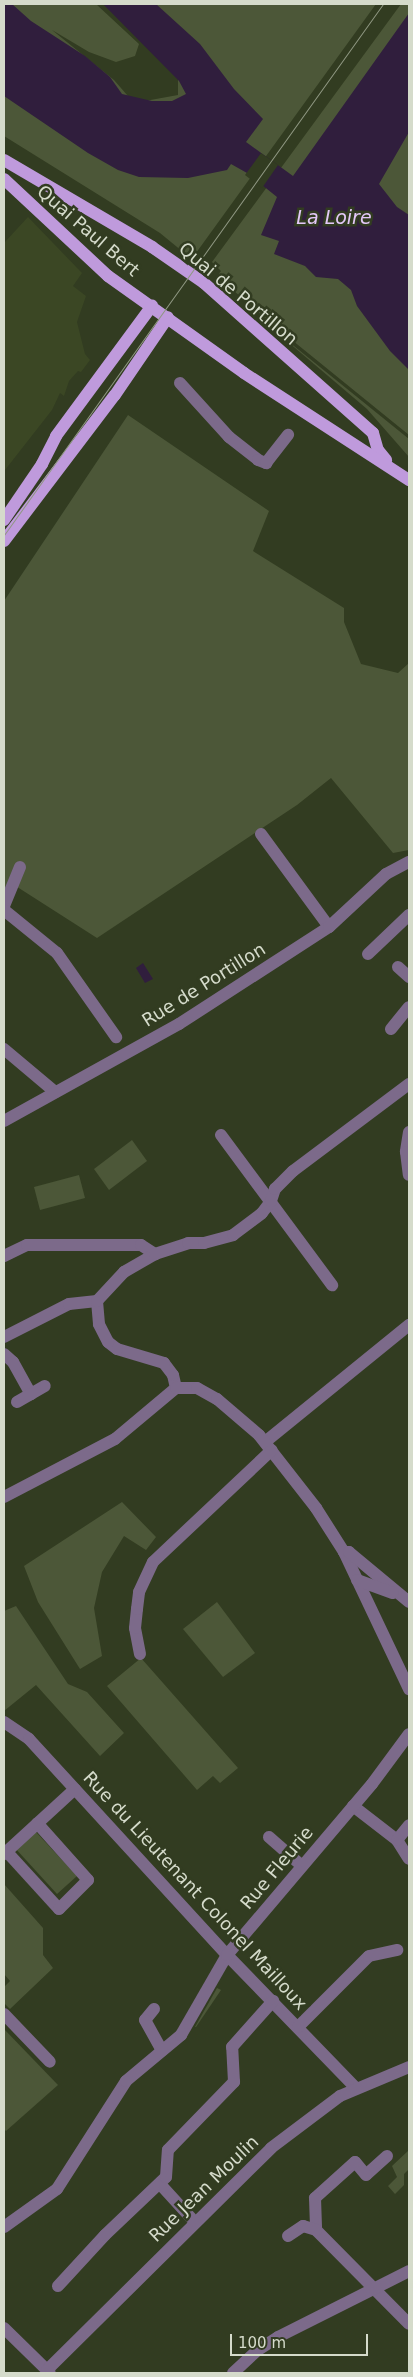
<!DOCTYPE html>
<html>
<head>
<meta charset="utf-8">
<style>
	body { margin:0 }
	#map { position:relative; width:413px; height:2377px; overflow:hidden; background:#323c21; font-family:"DejaVu Sans",sans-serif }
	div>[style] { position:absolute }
	.built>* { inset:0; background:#3b4724 }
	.green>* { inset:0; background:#4c5738 }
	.water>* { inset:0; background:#301e3d }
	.pier>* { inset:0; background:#323c21 }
	.minor>* { height:12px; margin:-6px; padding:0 6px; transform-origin:6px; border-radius:6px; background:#7c6a8a }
	.major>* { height:12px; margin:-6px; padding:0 6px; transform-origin:6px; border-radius:6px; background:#bf9adc }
	.tram>* { height:1px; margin:-0.5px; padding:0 0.5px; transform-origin:0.5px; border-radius:0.5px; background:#8f9782 }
	span { translate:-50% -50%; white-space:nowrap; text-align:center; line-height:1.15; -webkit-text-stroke:5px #323c21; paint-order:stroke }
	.street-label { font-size:18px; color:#d5dbcb }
	.water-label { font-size:19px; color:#e3c8f8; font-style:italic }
	.frame { position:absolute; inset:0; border:5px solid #d5dbcb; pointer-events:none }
	.scale { position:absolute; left:230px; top:2334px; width:138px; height:22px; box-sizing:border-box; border:2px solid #d5dbcb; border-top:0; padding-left:6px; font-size:15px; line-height:18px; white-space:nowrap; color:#d5dbcb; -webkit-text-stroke:4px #323c21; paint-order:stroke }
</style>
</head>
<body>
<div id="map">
	<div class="built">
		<div style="clip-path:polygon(28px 217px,82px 273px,73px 286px,86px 296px,77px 322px,85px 354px,90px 360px,81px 372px,78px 371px,69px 381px,64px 396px,60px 393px,52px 410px,5px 470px,4px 243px)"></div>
	</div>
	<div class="green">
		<div style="clip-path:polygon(4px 4px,96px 4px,139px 44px,135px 56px,116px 62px,89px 52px,52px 30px,114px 80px,134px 103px,178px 95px,178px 72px,109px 4px,376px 4px,196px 253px,192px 250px,188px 256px,160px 233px,4px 136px)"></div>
		<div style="clip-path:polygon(401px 4px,409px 4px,409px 435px,266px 319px,217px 276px,221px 271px,212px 262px)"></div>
		<div style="clip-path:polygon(268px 325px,409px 439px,409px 457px,367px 409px)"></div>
		<div style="clip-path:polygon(128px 415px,269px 511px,253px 551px,344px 608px,344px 622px,361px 664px,398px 673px,409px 663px,409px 850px,393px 853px,331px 778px,297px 805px,97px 938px,11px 883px,4px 894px,4px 601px)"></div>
		<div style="clip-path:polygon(132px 1140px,147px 1161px,109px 1190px,94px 1169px)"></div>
		<div style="clip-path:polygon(79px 1175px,85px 1198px,40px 1210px,34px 1187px)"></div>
		<div style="clip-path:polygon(122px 1502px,156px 1537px,146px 1550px,124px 1536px,102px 1572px,94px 1608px,102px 1656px,80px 1669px,38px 1602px,24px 1566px)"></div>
		<div style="clip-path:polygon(217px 1602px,255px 1653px,223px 1677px,183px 1629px)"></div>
		<div style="clip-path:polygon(16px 1606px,68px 1684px,87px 1692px,124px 1733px,100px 1756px,36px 1685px,4px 1711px,4px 1611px)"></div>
		<div style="clip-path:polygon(141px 1658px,238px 1768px,220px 1783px,213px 1776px,197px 1790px,107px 1686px)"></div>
		<div style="clip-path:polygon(36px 1832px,77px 1876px,57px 1894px,15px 1848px)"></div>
		<div style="clip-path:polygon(4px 1884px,43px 1928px,43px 1955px,53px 1968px,10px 2009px,4px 2003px,4px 1987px,10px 1981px,4px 1974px)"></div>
		<div style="clip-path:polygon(217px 1988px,221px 1990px,196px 2027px,195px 2027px)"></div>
		<div style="clip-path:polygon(4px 2029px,58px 2085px,6px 2131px,4px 2129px)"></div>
		<div style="clip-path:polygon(409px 2150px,409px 2169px,404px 2174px,404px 2185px,395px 2194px,388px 2186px,397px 2177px,392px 2166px)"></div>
	</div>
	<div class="water">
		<div style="clip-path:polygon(4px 4px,12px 4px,31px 21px,85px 56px,110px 77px,122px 94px,152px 101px,172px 101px,186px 94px,179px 81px,103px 4px,156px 4px,200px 44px,234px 89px,263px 119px,246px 142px,293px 176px,409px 13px,409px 132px,379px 184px,397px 207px,409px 215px,409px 370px,390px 351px,357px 306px,351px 290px,338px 279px,316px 277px,305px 266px,274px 254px,279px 241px,261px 235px,277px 197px,247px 173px,231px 164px,227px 170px,188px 178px,139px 177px,118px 170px,88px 153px,4px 96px)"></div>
		<div style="clip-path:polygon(143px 963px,153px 979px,145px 983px,136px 968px)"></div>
	</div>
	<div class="pier">
		<div style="clip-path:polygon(261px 153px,278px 165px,262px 188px,245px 175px)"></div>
	</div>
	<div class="minor">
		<div style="left:180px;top:383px;width:73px;rotate:47.8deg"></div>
		<div style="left:229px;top:437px;width:37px;rotate:38deg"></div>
		<div style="left:258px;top:460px;width:9px;rotate:21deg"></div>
		<div style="left:266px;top:463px;width:36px;rotate:-52deg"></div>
		<div style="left:261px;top:834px;width:115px;rotate:53.8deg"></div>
		<div style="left:4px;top:906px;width:42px;rotate:-67.7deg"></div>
		<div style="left:4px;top:910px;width:68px;rotate:39.1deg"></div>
		<div style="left:57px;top:953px;width:103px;rotate:54.9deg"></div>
		<div style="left:368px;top:954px;width:57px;rotate:-43.6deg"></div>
		<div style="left:398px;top:967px;width:15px;rotate:42deg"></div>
		<div style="left:391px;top:1029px;width:28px;rotate:-51deg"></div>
		<div style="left:4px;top:1049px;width:67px;rotate:40.1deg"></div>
		<div style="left:4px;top:1121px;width:200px;rotate:-29deg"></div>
		<div style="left:179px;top:1024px;width:179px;rotate:-32.9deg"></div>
		<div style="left:329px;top:927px;width:78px;rotate:-42.9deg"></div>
		<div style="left:386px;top:874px;width:26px;rotate:-28deg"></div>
		<div style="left:409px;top:1132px;width:20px;rotate:99deg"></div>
		<div style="left:406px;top:1152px;width:23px;rotate:83deg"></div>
		<div style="left:221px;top:1135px;width:187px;rotate:53.5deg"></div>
		<div style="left:4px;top:1256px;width:25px;rotate:-26deg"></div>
		<div style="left:27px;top:1245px;width:114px"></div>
		<div style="left:141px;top:1245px;width:17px;rotate:33deg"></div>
		<div style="left:4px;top:1337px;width:73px;rotate:-26.9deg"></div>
		<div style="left:69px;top:1304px;width:28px;rotate:-6deg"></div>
		<div style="left:4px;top:1354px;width:12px;rotate:42deg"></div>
		<div style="left:13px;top:1362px;width:37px;rotate:61deg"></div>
		<div style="left:176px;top:1388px;width:13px;rotate:-103deg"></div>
		<div style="left:173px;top:1375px;width:15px;rotate:-127deg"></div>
		<div style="left:164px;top:1363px;width:49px;rotate:-163.4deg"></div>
		<div style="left:117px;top:1349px;width:11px;rotate:-142deg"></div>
		<div style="left:108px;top:1342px;width:20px;rotate:-117deg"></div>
		<div style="left:99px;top:1324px;width:23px;rotate:-95deg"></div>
		<div style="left:97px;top:1301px;width:40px;rotate:-47deg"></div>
		<div style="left:124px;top:1272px;width:36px;rotate:-30deg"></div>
		<div style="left:155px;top:1254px;width:35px;rotate:-18deg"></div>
		<div style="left:188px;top:1243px;width:16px"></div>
		<div style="left:204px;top:1243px;width:30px;rotate:-15deg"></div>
		<div style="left:233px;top:1235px;width:36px;rotate:-37deg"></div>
		<div style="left:262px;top:1213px;width:15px;rotate:-53deg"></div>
		<div style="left:271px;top:1201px;width:13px;rotate:-72deg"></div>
		<div style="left:275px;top:1189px;width:25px;rotate:-45deg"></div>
		<div style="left:293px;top:1171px;width:145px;rotate:-36.9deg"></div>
		<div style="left:17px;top:1402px;width:32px;rotate:-30deg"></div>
		<div style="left:265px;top:1442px;width:186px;rotate:-39.1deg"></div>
		<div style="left:4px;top:1497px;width:125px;rotate:-27.6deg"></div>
		<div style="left:115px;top:1439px;width:80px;rotate:-39.9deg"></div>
		<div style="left:176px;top:1388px;width:21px"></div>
		<div style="left:197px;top:1388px;width:23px;rotate:29deg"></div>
		<div style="left:217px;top:1399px;width:55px;rotate:40.6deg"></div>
		<div style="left:259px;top:1435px;width:93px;rotate:52deg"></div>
		<div style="left:316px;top:1508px;width:52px;rotate:57.5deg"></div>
		<div style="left:344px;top:1552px;width:152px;rotate:64.6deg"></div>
		<div style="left:344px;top:1552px;width:5px"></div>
		<div style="left:349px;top:1552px;width:78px;rotate:39.8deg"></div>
		<div style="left:357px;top:1580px;width:38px;rotate:20deg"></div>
		<div style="left:140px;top:1654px;width:26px;rotate:-101deg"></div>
		<div style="left:135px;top:1628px;width:19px;rotate:-84deg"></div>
		<div style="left:137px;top:1609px;width:17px;rotate:-83deg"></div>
		<div style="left:139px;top:1592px;width:33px;rotate:-65deg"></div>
		<div style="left:153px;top:1562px;width:163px;rotate:-43.3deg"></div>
		<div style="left:4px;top:1722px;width:30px;rotate:34deg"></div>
		<div style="left:29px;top:1739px;width:293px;rotate:47.5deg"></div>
		<div style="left:227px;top:1955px;width:185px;rotate:45.9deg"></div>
		<div style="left:353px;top:1806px;width:56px;rotate:37.7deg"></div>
		<div style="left:397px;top:1840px;width:22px;rotate:58deg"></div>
		<div style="left:269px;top:1837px;width:44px;rotate:41.3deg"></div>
		<div style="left:397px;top:1840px;width:19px;rotate:-51deg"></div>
		<div style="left:7px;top:1852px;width:77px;rotate:47.6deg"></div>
		<div style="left:59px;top:1909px;width:41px;rotate:-45deg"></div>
		<div style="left:88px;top:1880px;width:76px;rotate:-131.8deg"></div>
		<div style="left:4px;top:1854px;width:96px;rotate:-42.5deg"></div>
		<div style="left:154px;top:2009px;width:14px;rotate:129deg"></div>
		<div style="left:145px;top:2020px;width:35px;rotate:61deg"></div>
		<div style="left:4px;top:2014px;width:66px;rotate:46.2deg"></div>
		<div style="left:298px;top:2027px;width:100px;rotate:-45deg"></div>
		<div style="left:369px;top:1956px;width:29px;rotate:-12deg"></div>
		<div style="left:387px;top:2156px;width:28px;rotate:138deg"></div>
		<div style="left:366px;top:2175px;width:17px;rotate:-130deg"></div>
		<div style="left:355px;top:2162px;width:54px;rotate:138deg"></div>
		<div style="left:315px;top:2198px;width:32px;rotate:88deg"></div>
		<div style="left:316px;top:2230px;width:132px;rotate:45.3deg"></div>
		<div style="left:160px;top:2184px;width:46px;rotate:47.6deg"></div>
		<div style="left:4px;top:2227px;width:65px;rotate:-35.6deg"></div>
		<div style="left:57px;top:2189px;width:128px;rotate:-57.4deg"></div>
		<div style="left:126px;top:2081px;width:72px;rotate:-39.9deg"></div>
		<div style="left:181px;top:2035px;width:92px;rotate:-60.1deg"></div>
		<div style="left:227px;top:1955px;width:224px;rotate:-49.7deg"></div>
		<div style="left:372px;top:1784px;width:62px;rotate:-53.5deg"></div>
		<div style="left:288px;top:2236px;width:18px;rotate:-34deg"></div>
		<div style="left:303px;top:2226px;width:14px;rotate:17deg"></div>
		<div style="left:58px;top:2286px;width:69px;rotate:-47.3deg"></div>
		<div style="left:105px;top:2235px;width:84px;rotate:-43.6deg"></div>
		<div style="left:166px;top:2177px;width:27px;rotate:-86deg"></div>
		<div style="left:168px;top:2150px;width:95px;rotate:-45.9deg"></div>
		<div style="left:234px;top:2082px;width:35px;rotate:-93deg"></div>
		<div style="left:232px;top:2047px;width:62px;rotate:-48.3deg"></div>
		<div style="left:4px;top:2328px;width:64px;rotate:44.4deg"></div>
		<div style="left:47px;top:2370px;width:315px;rotate:-44.7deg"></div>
		<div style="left:271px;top:2148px;width:86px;rotate:-37deg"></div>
		<div style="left:340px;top:2096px;width:75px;rotate:-22.8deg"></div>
		<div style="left:233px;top:2373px;width:34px;rotate:-43deg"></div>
		<div style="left:258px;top:2350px;width:24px;rotate:-33deg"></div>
		<div style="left:278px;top:2337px;width:147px;rotate:-26.7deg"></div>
	</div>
	<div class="major">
		<div style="left:4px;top:160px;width:172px;rotate:30.4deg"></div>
		<div style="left:152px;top:247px;width:63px;rotate:34.7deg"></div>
		<div style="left:204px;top:283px;width:226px;rotate:41.6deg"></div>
		<div style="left:373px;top:433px;width:18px;rotate:74deg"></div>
		<div style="left:378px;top:450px;width:13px;rotate:51deg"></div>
		<div style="left:4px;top:179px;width:142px;rotate:43deg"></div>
		<div style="left:108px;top:276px;width:167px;rotate:35.5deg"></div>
		<div style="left:244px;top:373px;width:197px;rotate:33deg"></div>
		<div style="left:4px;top:520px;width:68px;rotate:-55.8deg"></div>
		<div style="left:42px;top:464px;width:31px;rotate:-63deg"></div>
		<div style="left:56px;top:436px;width:162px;rotate:-53.6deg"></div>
		<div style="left:4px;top:541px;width:183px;rotate:-52.8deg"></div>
		<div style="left:115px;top:395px;width:94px;rotate:-55.8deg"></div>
	</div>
	<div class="tram">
		<div style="left:4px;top:535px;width:652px;rotate:-54.48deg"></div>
	</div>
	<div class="street-label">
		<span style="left:88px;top:231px;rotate:41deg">Quai Paul Bert</span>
		<span style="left:238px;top:294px;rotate:40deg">Quai de Portillon</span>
		<span style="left:204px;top:985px;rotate:-32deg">Rue de Portillon</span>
		<span style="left:277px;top:1868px;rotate:-50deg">Rue Fleurie</span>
		<span style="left:195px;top:1891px;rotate:47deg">Rue du Lieutenant Colonel Mailloux</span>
		<span style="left:204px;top:2189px;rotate:-44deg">Rue Jean Moulin</span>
	</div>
	<div class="water-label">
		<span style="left:334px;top:218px">La Loire</span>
	</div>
	<div class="frame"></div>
	<div class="scale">100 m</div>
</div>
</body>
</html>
